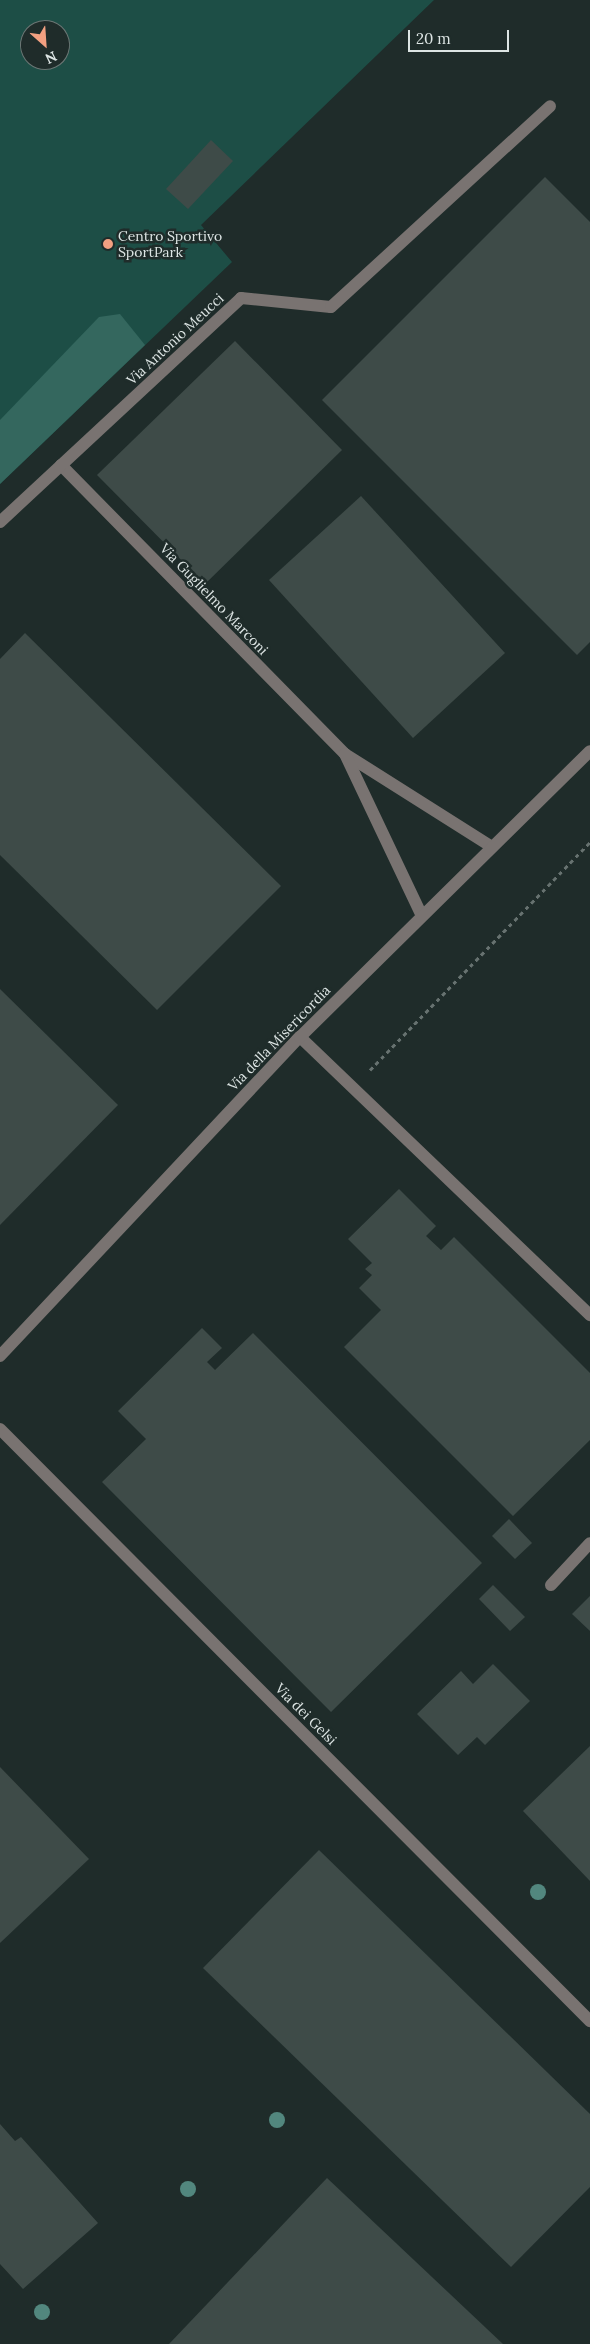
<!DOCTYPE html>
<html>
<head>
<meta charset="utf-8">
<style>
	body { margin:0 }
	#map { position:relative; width:590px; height:2344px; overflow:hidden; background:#1f2c2a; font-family:Lora,serif }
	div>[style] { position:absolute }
	.green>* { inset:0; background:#1d4e46 }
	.forest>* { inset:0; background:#34675e }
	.building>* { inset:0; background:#3e4b48 }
	.path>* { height:3px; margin-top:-1.5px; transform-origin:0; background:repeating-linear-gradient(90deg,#677270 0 4px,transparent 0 8px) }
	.minor>* { height:12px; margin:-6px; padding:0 6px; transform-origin:6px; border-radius:6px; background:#797371 }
	.trees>* { width:16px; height:16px; margin:-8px; border-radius:50%; background:#52877e }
	.dots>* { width:14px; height:14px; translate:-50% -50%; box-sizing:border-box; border:2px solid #1f2c2a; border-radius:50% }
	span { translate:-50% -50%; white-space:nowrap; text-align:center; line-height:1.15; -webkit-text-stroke:5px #1f2c2a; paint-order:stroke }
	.poi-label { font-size:14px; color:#dde5e4 }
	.left { translate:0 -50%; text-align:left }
	.street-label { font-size:14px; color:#dde5e4 }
	.north { position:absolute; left:20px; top:20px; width:50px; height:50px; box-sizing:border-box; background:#1f2c2a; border:1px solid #6b7674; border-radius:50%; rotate:154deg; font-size:14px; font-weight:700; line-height:20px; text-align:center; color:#dde5e4 }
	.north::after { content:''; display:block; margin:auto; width:18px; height:22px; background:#f2a081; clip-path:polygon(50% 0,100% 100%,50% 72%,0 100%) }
	.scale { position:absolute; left:408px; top:30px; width:101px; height:22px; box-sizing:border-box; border:2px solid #dde5e4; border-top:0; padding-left:6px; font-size:15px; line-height:18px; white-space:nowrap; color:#dde5e4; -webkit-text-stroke:4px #1f2c2a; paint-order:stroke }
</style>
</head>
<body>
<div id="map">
	<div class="green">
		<div style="clip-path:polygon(evenodd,0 0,434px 0,201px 225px,232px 262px,0 484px,0 0,30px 30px,60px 30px,60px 60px,30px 60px,30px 30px)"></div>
	</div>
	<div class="forest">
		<div style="clip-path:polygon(120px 314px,145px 345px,0 484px,0 420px,99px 317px)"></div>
	</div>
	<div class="building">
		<div style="clip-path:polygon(211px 140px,233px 161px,188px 209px,166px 189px)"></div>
		<div style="clip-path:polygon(545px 177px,590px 222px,590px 642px,577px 655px,322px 400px)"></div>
		<div style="clip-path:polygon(235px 341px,342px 450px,205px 584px,97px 475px)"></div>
		<div style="clip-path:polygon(361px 496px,505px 653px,413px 738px,269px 580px)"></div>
		<div style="clip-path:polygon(25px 633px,281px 886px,157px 1010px,0 855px,0 659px)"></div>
		<div style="clip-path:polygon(0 989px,118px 1105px,0 1225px)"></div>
		<div style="clip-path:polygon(399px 1189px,436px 1226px,426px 1236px,441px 1250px,454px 1237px,590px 1373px,590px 1440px,513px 1516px,344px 1347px,381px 1310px,359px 1288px,372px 1275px,365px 1269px,372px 1263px,348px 1239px)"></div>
		<div style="clip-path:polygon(202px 1328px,222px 1348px,207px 1362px,215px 1370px,253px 1333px,482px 1563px,331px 1712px,102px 1482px,146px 1439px,118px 1411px)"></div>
		<div style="clip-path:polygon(509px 1519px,532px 1543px,515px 1559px,492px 1536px)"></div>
		<div style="clip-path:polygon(493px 1585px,525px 1617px,510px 1631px,479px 1599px)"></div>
		<div style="clip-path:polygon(590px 1596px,590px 1631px,572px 1614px)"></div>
		<div style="clip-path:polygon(493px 1664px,530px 1701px,485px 1745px,477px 1737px,458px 1755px,417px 1714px,461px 1671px,473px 1684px)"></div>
		<div style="clip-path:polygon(590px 1746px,590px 1881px,523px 1811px)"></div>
		<div style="clip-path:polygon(0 1767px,89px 1859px,0 1943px)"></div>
		<div style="clip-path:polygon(319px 1850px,590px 2114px,590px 2187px,511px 2267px,203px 1968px)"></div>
		<div style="clip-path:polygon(0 2124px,15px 2141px,21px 2137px,98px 2223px,23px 2289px,0 2264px)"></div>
		<div style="clip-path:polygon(327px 2178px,503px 2344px,169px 2344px)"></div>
	</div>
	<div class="path">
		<div style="left:370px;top:1070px;width:317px;rotate:-46deg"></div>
	</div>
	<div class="minor">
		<div style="left:61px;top:465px;width:405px;rotate:45.5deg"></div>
		<div style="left:345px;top:754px;width:174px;rotate:32.3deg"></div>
		<div style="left:0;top:522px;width:329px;rotate:-42.9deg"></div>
		<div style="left:241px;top:298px;width:90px;rotate:5.7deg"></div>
		<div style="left:331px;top:307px;width:297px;rotate:-42.5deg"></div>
		<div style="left:345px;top:754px;width:179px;rotate:64.6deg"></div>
		<div style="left:300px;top:1037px;width:402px;rotate:43.8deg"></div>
		<div style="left:0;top:1356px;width:438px;rotate:-46.8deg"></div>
		<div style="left:300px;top:1037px;width:407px;rotate:-44.6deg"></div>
		<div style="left:0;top:1429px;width:836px;rotate:45.1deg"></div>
		<div style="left:551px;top:1585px;width:57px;rotate:-47.1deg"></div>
	</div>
	<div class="trees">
		<div style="left:538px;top:1892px"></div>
		<div style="left:277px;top:2120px"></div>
		<div style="left:188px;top:2189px"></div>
		<div style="left:42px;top:2312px"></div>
	</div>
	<div class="dots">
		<div style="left:108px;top:244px;background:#f2a081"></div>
	</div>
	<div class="poi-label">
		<span class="left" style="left:118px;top:244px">Centro Sportivo<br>SportPark</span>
	</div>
	<div class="street-label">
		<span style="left:175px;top:339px;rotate:-43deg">Via Antonio Meucci</span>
		<span style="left:214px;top:599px;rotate:46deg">Via Guglielmo Marconi</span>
		<span style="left:279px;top:1038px;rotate:-46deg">Via della Misericordia</span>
		<span style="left:306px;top:1714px;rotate:45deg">Via dei Gelsi</span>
	</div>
	<div class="north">N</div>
	<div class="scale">20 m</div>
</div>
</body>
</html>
